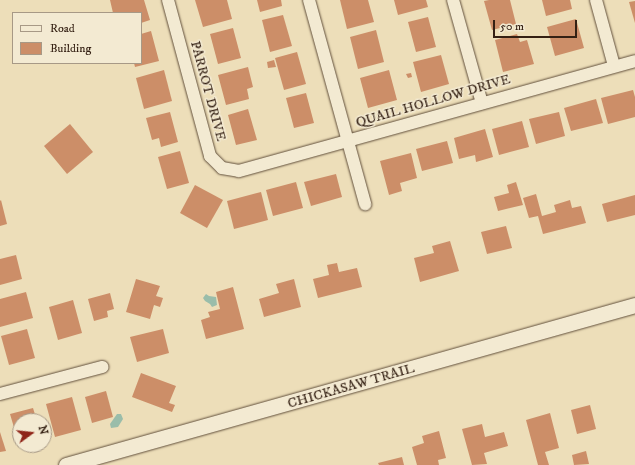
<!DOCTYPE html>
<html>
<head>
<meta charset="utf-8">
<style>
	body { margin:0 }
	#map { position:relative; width:635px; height:465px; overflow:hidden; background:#eddeb9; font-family:"IM FELL DW Pica",serif }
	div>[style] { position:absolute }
	.water>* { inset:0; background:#9abdaa }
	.building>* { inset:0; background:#cc8e68 }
	.roads { filter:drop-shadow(0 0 1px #62503c) drop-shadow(0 0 1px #62503c) }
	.minor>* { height:12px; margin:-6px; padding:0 6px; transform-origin:6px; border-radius:6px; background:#f3ead2 }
	.tertiary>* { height:15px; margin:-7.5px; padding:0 7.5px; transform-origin:7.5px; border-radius:7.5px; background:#f3ead2 }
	span { translate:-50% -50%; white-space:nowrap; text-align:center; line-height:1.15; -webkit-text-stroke:3px #f3ead2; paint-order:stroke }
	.street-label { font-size:14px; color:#342013 }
	.legend { position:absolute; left:12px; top:12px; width:130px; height:52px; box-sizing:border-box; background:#f3ead2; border:1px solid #a79986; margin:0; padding:5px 7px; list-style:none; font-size:12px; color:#342013 }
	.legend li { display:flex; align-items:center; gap:8px; height:20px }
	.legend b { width:20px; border:1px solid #a79986 }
	.north { position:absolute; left:12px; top:413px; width:40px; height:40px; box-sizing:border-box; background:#f3ead2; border:1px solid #a79986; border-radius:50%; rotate:75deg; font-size:11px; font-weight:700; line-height:16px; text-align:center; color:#342013 }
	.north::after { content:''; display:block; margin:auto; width:14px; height:18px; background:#8f2418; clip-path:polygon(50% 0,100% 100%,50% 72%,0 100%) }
	.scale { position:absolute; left:493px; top:20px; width:84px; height:18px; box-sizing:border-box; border:2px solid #342013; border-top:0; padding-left:5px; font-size:12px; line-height:14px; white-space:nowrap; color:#342013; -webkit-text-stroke:3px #f3ead2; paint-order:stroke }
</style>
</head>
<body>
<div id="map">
	<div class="water">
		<div style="clip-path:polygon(206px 294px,209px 296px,216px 297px,217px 305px,212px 307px,210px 304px,205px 301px,203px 298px)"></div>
		<div style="clip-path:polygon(117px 414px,121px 414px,123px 419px,118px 427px,111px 428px,110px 424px)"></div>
	</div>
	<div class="building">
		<div style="clip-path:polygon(110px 0,144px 0,150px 20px,141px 23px,141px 13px,113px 13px)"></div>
		<div style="clip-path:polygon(195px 0,227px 0,232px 19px,203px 27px)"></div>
		<div style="clip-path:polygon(257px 0,281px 0,282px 6px,260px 12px)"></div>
		<div style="clip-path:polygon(340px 0,368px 0,374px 22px,347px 29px)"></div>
		<div style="clip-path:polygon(394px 0,426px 0,428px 7px,398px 15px)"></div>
		<div style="clip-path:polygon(489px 0,510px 0,516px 24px,492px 30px,484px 1px)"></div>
		<div style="clip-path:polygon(542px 0,570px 0,572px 9px,546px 16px)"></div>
		<div style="clip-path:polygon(635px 1px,635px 23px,629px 2px)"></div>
		<div style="clip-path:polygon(283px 15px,292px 46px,270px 52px,262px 20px)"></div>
		<div style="clip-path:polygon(428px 17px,436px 47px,416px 52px,408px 22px)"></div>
		<div style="clip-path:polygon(576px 19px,584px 48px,555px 56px,547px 27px)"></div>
		<div style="clip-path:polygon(233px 28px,241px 58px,218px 64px,210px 34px)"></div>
		<div style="clip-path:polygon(376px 30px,384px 62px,358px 69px,350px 37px)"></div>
		<div style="clip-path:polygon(151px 31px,159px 61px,135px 67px,134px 63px,141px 63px,141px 34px)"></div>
		<div style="clip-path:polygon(517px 34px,520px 42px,527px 40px,534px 64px,503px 72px,495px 40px)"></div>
		<div style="clip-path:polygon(297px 52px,306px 84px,284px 90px,275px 58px)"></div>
		<div style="clip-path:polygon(441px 55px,449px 84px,421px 92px,413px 62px)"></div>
		<div style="clip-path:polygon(274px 60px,276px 67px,268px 68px,267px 62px)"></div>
		<div style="clip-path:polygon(248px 67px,253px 87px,247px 89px,249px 99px,226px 105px,218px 75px)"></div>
		<div style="clip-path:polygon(164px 70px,172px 101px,144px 109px,136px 78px)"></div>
		<div style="clip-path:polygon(389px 70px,397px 100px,368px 108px,360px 78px)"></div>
		<div style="clip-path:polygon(411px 73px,412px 77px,408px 78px,406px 74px)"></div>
		<div style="clip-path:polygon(633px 90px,635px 97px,635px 117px,608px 124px,601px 98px)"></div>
		<div style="clip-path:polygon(306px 93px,314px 123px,294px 128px,286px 98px)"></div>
		<div style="clip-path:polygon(596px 99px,603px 123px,571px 131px,564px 108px)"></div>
		<div style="clip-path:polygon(248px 109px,257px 140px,236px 145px,228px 115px)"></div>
		<div style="clip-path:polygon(170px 112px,178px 142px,161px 147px,159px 138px,152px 140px,146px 118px)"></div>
		<div style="clip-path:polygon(559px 112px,565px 136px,536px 144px,529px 119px)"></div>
		<div style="clip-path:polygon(522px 121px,529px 147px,499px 155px,492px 129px)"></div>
		<div style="clip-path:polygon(70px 124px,93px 152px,67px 174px,44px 146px)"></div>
		<div style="clip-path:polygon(485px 129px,493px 157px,476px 162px,475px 155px,459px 159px,454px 138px)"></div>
		<div style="clip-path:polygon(447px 141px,453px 163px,422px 171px,416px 149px)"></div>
		<div style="clip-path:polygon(180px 151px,189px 183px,167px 189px,158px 157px)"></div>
		<div style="clip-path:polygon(411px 153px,417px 178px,400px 183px,402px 191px,389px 195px,380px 161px)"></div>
		<div style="clip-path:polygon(336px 174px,342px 197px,311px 206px,304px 182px)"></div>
		<div style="clip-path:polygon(296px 182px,303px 208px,273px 216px,266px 190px)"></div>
		<div style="clip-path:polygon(516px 182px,523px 205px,498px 211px,494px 197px,509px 193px,507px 185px)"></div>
		<div style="clip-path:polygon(195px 185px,223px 200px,207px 228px,180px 213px)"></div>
		<div style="clip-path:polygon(261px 192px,268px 220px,234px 229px,227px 201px)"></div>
		<div style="clip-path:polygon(536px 194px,542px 216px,556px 212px,554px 205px,570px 200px,572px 208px,581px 206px,586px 223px,543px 234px,538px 216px,529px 218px,523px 198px)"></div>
		<div style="clip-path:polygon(635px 195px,635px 215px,607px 222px,602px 204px)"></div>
		<div style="clip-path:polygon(1px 200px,7px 224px,0 226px,0 201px)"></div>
		<div style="clip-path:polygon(506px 226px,512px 248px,487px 254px,481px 232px)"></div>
		<div style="clip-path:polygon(450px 241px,459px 271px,420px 282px,414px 258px,434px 253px,432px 246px)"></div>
		<div style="clip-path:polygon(16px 255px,22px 279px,0 285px,0 259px)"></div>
		<div style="clip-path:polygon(337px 263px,339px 272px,357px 268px,362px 287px,318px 298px,313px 279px,329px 275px,327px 265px)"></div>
		<div style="clip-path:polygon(136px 279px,160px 286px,156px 296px,163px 298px,160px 307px,154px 305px,150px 319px,126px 312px)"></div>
		<div style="clip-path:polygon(294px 279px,301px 307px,264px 317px,259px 299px,279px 293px,276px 284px)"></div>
		<div style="clip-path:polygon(233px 287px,244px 329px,206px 339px,201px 320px,210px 317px,208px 312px,220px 309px,216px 292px)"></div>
		<div style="clip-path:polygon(26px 292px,33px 318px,0 327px,0 299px)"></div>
		<div style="clip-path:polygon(110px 293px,114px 309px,107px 311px,108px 317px,94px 321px,88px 299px)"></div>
		<div style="clip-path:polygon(73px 300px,82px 333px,58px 340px,49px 307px)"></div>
		<div style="clip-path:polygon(27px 329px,35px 358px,9px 365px,1px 336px)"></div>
		<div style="clip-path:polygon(163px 329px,169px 353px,137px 362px,130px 337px)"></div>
		<div style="clip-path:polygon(141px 373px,176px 386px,169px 403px,175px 405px,172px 412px,132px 397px)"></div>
		<div style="clip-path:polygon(106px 391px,113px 417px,92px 423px,85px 397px)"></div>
		<div style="clip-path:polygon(72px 397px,81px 430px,55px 437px,46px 404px)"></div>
		<div style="clip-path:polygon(590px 405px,596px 429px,577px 434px,571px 410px)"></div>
		<div style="clip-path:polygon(33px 408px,37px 421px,20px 421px,20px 441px,18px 441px,10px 414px)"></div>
		<div style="clip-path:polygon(550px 413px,559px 448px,545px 452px,549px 465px,538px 465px,526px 420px)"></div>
		<div style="clip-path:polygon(482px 424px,485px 437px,504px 432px,508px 446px,484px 453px,487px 464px,472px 465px,462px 429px)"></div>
		<div style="clip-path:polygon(439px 431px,446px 458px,438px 460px,439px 465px,417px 465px,412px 447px,424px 443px,422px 436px)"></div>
		<div style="clip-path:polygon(0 432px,6px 451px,0 452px)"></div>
		<div style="clip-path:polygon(586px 451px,589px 464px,574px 465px,572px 455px)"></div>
		<div style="clip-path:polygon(402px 457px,404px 465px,379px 465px,378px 463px)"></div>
	</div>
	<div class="roads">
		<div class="minor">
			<div style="left:168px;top:0;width:162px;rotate:74.9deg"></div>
			<div style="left:210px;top:156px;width:17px;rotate:45deg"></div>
			<div style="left:222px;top:168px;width:17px;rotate:10deg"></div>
			<div style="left:239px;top:171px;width:411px;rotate:-15.5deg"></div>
			<div style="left:309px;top:0;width:212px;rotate:74.6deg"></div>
			<div style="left:453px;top:0;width:107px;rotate:74.3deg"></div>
			<div style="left:596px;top:0;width:68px;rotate:74.7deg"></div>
			<div style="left:0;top:394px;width:106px;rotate:-14.8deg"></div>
		</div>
		<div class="tertiary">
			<div style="left:66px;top:465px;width:591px;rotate:-15.71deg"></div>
		</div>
	</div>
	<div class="street-label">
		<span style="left:208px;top:91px;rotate:75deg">PARROT DRIVE</span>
		<span style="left:433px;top:101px;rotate:-16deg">QUAIL HOLLOW DRIVE</span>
		<span style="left:351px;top:386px;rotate:-16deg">CHICKASAW TRAIL</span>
	</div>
	<ul class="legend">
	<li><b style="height:5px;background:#f3ead2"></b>Road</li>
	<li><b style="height:11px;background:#cc8e68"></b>Building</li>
	</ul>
	<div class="north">N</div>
	<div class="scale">50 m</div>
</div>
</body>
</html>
